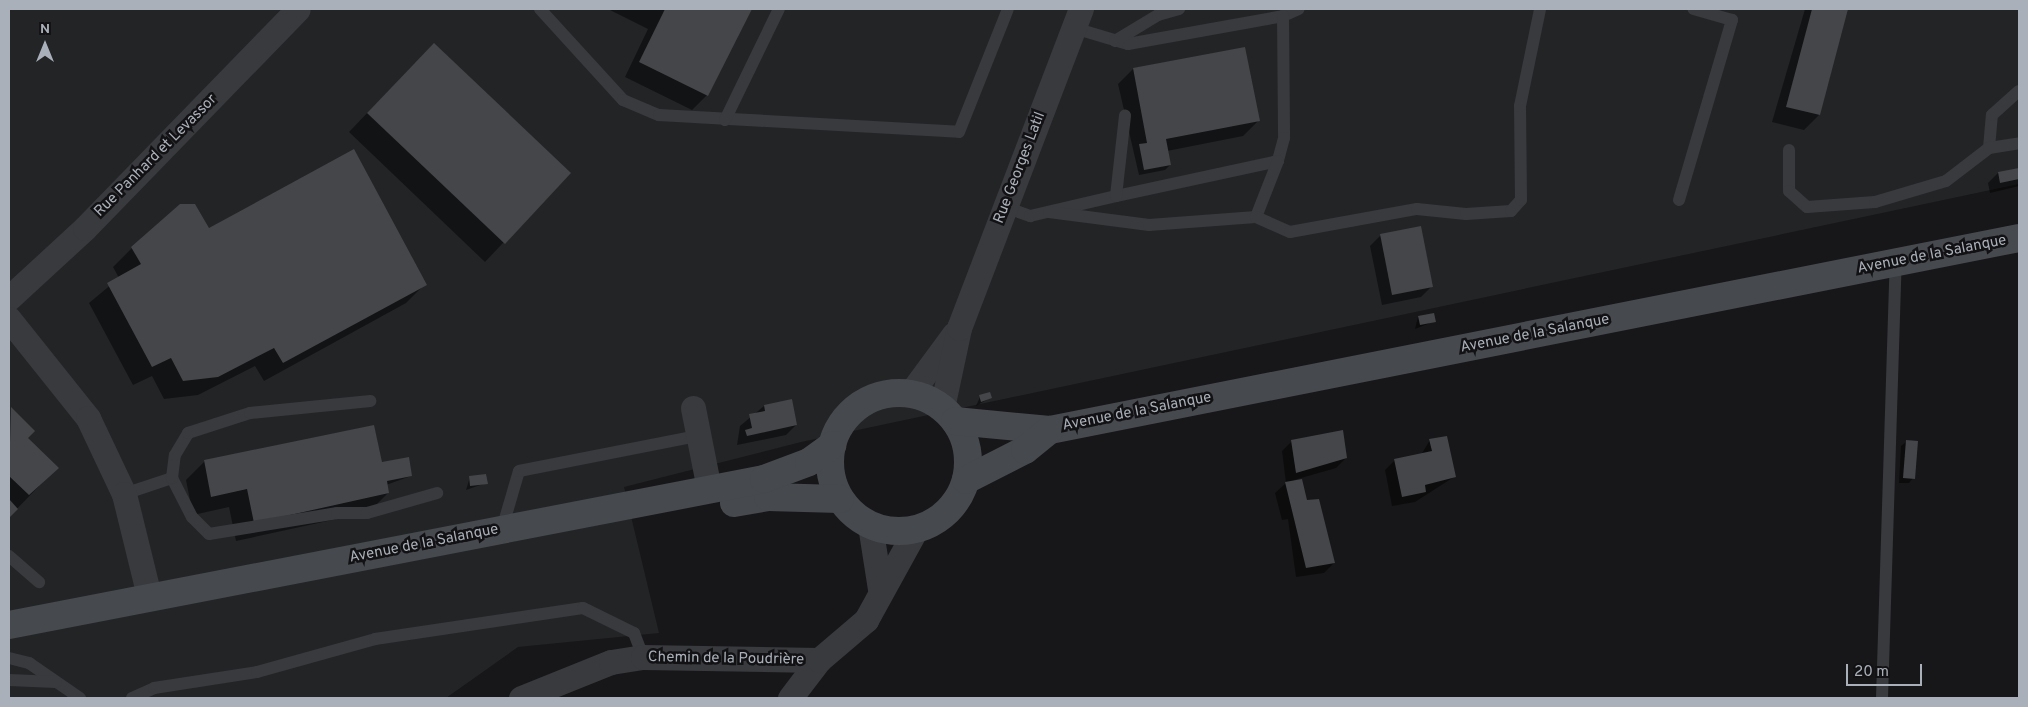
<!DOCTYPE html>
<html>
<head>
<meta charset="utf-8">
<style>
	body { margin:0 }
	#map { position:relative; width:2028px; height:707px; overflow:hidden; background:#171719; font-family:Overpass,sans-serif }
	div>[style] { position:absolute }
	.built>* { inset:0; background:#232426 }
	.shadow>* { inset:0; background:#0007 }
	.building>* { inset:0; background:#444649 }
	.service>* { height:12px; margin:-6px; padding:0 6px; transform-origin:6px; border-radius:6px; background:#383a3e }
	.minor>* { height:25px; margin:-12.5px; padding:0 12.5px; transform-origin:12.5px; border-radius:12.5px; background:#383a3e }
	.secondary>* { height:28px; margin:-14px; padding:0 14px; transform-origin:14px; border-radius:14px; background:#46494e }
	.secondary>.ring { margin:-14px; padding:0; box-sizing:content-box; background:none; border:28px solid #46494e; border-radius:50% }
	span { translate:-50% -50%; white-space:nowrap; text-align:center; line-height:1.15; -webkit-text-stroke:5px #121214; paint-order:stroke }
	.street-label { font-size:15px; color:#aab0b9 }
	.frame { position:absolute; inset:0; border:10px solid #aab0b9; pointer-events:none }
	.north { position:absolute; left:20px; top:20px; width:50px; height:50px; -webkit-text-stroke:4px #121214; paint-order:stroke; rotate:0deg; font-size:14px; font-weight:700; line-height:20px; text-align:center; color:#aab0b9 }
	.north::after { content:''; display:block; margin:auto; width:18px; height:22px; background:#aab0b9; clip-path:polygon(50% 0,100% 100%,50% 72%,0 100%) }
	.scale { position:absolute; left:1846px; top:664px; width:76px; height:22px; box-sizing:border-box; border:2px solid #aab0b9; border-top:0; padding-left:6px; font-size:15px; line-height:18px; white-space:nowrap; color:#aab0b9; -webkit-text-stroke:4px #121214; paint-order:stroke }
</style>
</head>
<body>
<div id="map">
	<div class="built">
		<div style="clip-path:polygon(9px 9px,2019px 9px,2019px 184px,801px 442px,624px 487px,659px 633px,518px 647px,446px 698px,9px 698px)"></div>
	</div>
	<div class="shadow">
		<div style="clip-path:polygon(608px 9px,750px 9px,707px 95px,692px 110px,625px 77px,648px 29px)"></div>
		<div style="clip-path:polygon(1805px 9px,1847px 9px,1819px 115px,1804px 130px,1772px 122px)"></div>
		<div style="clip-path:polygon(415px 63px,569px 173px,485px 262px,349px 132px)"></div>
		<div style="clip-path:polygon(1133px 69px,1258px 121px,1243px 136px,1167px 151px,1170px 165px,1165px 170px,1139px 175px,1118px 84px)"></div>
		<div style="clip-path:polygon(2019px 169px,2019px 186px,1990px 193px,1988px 183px,1998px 173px)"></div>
		<div style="clip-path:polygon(1420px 228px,1431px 287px,1421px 297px,1382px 305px,1370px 246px,1380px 236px)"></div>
		<div style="clip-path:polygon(208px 230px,425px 284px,406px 303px,264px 381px,255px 366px,198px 395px,164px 399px,152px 376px,133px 385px,89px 303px,119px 278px,113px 267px,132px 248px)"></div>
		<div style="clip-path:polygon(1418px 317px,1435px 321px,1415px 329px)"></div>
		<div style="clip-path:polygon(980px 397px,990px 398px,976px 406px)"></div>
		<div style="clip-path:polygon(764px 406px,796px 425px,786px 435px,737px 445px,740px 426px)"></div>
		<div style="clip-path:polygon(11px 409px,33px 431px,27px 437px,43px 482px,9px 517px)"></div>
		<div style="clip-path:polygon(1430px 440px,1454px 477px,1415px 502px,1392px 506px,1385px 470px,1395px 460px,1421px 455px)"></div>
		<div style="clip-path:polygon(1292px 441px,1346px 458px,1336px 468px,1294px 480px,1334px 563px,1324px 573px,1296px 577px,1288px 519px,1282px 520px,1275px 493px,1286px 483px,1282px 451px)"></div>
		<div style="clip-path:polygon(1906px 442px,1913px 478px,1909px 483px,1899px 483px,1901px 446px)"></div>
		<div style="clip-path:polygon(205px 461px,382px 465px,411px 476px,386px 485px,388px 493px,369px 512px,236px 541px,229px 507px,193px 515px,186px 480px)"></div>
		<div style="clip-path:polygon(470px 477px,486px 483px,466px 490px)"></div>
	</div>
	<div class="building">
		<div style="clip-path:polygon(665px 9px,752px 9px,708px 96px,639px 62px)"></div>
		<div style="clip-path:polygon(1812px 9px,1848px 9px,1820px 115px,1786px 107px)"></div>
		<div style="clip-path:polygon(434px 43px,571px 173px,505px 244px,367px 113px)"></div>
		<div style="clip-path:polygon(1245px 47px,1260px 121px,1166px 139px,1171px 165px,1144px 170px,1139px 144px,1147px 143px,1133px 68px)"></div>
		<div style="clip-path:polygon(354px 149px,427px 285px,283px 363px,274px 348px,218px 377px,183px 381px,171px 358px,152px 367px,107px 283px,141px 264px,131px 247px,180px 204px,195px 204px,209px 228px)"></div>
		<div style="clip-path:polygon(2019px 168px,2019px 179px,2000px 183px,1998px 172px)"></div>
		<div style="clip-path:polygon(1421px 226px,1433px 287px,1392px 295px,1380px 234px)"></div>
		<div style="clip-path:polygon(1434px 313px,1436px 322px,1420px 325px,1418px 316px)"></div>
		<div style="clip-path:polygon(990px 392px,992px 398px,981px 402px,979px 395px)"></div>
		<div style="clip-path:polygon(792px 399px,797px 425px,747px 436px,745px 430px,752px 428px,749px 414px,765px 411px,764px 405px)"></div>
		<div style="clip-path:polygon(11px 407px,35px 431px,28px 438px,59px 468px,29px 495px,9px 476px)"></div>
		<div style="clip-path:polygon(374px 425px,382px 462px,409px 457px,412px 476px,387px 481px,389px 493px,254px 523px,247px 489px,211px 497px,204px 460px)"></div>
		<div style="clip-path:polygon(1343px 430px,1347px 458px,1296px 473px,1291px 440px)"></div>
		<div style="clip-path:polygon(1447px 436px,1456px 477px,1425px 485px,1426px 492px,1402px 497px,1394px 459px,1432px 451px,1429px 439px)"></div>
		<div style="clip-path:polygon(1906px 440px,1918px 441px,1915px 479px,1903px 478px)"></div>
		<div style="clip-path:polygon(486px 474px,488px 484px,470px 486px,469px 476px)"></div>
		<div style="clip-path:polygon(1302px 479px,1307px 500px,1319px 499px,1335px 563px,1306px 568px,1285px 482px)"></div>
		<div style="clip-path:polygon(9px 499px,18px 509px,9px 518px)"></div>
	</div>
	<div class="service">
		<div style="left:540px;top:9px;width:123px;rotate:47.6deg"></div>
		<div style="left:623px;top:100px;width:39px;rotate:23deg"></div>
		<div style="left:659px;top:115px;width:300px;rotate:3.2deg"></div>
		<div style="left:959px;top:132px;width:132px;rotate:-68.3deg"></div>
		<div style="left:1283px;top:16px;width:17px;rotate:-24deg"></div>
		<div style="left:1074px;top:28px;width:56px;rotate:16.5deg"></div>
		<div style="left:1128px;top:44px;width:158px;rotate:-10.2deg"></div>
		<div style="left:1283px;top:16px;width:122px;rotate:89.5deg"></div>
		<div style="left:1284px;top:138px;width:24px;rotate:105deg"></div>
		<div style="left:1278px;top:161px;width:166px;rotate:167.8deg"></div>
		<div style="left:1115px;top:41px;width:50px;rotate:-31.2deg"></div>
		<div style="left:1158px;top:15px;width:22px;rotate:-16deg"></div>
		<div style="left:725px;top:120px;width:123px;rotate:-64.1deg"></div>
		<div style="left:1989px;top:148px;width:33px;rotate:-85deg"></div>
		<div style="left:1992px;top:115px;width:36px;rotate:-42deg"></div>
		<div style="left:1789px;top:150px;width:41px;rotate:90deg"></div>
		<div style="left:1789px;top:191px;width:24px;rotate:42deg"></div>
		<div style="left:1807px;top:207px;width:68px;rotate:-4.2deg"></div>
		<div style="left:1875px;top:202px;width:74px;rotate:-16.5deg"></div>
		<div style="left:1946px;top:181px;width:54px;rotate:-37.5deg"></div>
		<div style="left:1989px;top:148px;width:30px;rotate:-9deg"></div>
		<div style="left:1679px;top:200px;width:188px;rotate:-73.6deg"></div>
		<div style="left:1732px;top:20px;width:40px;rotate:-164deg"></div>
		<div style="left:1005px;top:207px;width:27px;rotate:20deg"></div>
		<div style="left:1030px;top:216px;width:88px;rotate:-13.1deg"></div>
		<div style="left:1116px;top:196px;width:81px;rotate:-83.6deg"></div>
		<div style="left:1049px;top:212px;width:101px;rotate:7.4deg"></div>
		<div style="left:1149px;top:225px;width:107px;rotate:-4.3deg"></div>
		<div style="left:1256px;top:217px;width:60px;rotate:-68.6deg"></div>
		<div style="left:1256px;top:217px;width:37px;rotate:24deg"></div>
		<div style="left:1290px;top:232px;width:129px;rotate:-10.3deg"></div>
		<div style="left:1417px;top:209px;width:49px;rotate:5.8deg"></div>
		<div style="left:1466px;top:214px;width:45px;rotate:-3.8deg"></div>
		<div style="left:1511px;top:211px;width:15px;rotate:-48deg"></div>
		<div style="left:1521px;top:200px;width:94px;rotate:-90.6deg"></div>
		<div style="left:1520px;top:106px;width:99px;rotate:-78.3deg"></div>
		<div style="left:172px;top:478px;width:44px;rotate:62.9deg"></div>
		<div style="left:192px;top:517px;width:24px;rotate:45deg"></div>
		<div style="left:209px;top:534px;width:130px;rotate:-9.3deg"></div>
		<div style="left:337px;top:513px;width:30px"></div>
		<div style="left:367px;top:513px;width:73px;rotate:-15.9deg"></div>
		<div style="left:124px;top:494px;width:51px;rotate:-18.4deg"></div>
		<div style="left:172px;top:478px;width:23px;rotate:-83deg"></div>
		<div style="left:175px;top:455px;width:26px;rotate:-59deg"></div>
		<div style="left:188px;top:433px;width:65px;rotate:-17.9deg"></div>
		<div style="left:250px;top:413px;width:121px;rotate:-5.7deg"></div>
		<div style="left:502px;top:529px;width:60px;rotate:-73.7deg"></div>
		<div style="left:519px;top:471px;width:182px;rotate:-11.1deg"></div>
		<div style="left:9px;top:556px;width:40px;rotate:41deg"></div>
		<div style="left:9px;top:658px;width:21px;rotate:14deg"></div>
		<div style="left:29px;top:663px;width:62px;rotate:34.5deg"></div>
		<div style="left:9px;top:680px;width:47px;rotate:2.4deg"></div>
		<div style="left:132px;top:698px;width:24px;rotate:-24deg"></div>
		<div style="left:154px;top:688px;width:104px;rotate:-8.8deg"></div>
		<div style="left:257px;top:672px;width:123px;rotate:-15.6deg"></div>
		<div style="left:375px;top:639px;width:210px;rotate:-8.5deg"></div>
		<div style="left:583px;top:608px;width:57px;rotate:26.1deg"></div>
		<div style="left:634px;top:633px;width:26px;rotate:69deg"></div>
		<div style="left:1882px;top:698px;width:436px;rotate:-88.2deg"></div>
	</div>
	<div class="minor">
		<div style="left:9px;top:298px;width:103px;rotate:-42.6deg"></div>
		<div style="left:85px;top:228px;width:305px;rotate:-45.8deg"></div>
		<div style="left:9px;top:319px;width:127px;rotate:51.4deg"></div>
		<div style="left:88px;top:418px;width:84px;rotate:64.7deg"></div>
		<div style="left:124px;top:494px;width:105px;rotate:76.2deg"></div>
		<div style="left:910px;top:394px;width:74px;rotate:-53.7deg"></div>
		<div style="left:693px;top:408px;width:83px;rotate:78.8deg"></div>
		<div style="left:942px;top:408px;width:82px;rotate:-78deg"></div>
		<div style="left:959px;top:328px;width:342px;rotate:-69.1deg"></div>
		<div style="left:870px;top:525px;width:65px;rotate:81.1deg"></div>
		<div style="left:521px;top:698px;width:97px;rotate:-21.8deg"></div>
		<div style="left:611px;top:662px;width:32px;rotate:-9deg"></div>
		<div style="left:643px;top:657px;width:176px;rotate:1deg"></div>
		<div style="left:790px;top:698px;width:48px;rotate:-52.7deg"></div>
		<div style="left:819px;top:660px;width:62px;rotate:-40.4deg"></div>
		<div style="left:866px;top:620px;width:104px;rotate:-61.2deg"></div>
	</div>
	<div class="secondary">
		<div class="ring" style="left:830px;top:393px;width:110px;height:110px"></div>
		<div style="left:955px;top:421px;width:95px;rotate:5.4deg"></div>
		<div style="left:1050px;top:430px;width:988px;rotate:-11.21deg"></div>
		<div style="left:966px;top:480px;width:66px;rotate:-27deg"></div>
		<div style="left:1025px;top:450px;width:32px;rotate:-39deg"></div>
		<div style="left:734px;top:503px;width:35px;rotate:-10deg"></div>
		<div style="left:768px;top:497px;width:72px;rotate:1.6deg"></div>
		<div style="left:9px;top:625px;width:769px;rotate:-10.94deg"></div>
		<div style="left:764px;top:479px;width:48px;rotate:-20.7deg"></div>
		<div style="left:809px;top:462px;width:29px;rotate:-36deg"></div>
	</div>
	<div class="street-label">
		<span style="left:156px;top:156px;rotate:-45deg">Rue Panhard et Levassor</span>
		<span style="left:1020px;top:168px;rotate:-69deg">Rue Georges Latil</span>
		<span style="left:1932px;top:255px;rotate:-11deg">Avenue de la Salanque</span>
		<span style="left:1535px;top:334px;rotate:-11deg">Avenue de la Salanque</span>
		<span style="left:1137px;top:412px;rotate:-11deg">Avenue de la Salanque</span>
		<span style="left:424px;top:544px;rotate:-11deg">Avenue de la Salanque</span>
		<span style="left:726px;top:659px;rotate:1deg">Chemin de la Poudrière</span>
	</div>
	<div class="frame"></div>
	<div class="north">N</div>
	<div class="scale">20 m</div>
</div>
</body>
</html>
